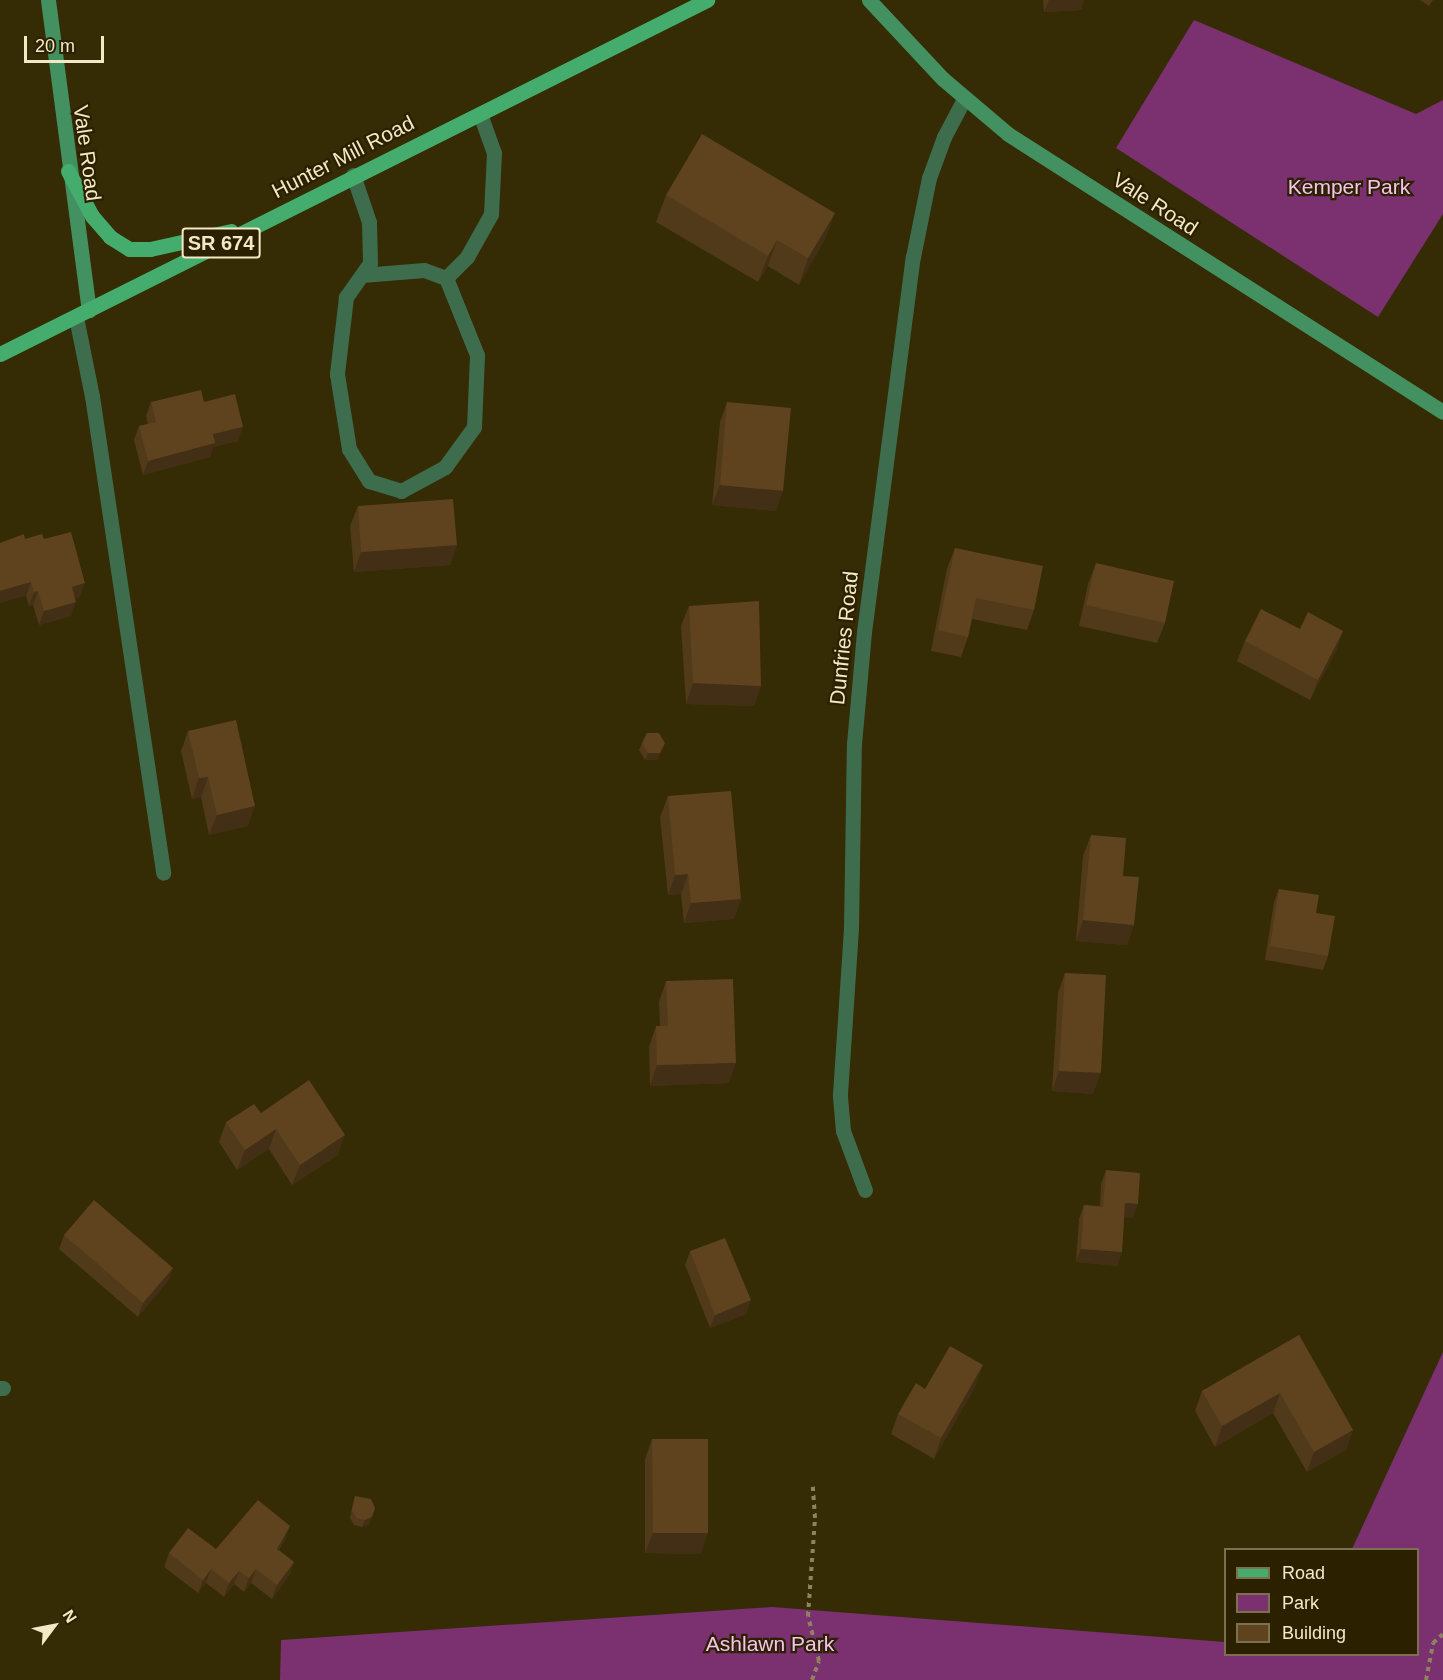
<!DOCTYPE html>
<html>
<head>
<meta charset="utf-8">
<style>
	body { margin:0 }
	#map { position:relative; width:1443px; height:1680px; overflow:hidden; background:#352b04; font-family:Helvetica,sans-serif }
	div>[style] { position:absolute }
	.green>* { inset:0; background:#7b3070 }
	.path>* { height:4px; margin-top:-2px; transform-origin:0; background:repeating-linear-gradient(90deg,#8d835e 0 4.5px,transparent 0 9px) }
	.service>* { height:15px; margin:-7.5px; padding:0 7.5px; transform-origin:7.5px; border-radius:7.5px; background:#3e6d4e }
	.minor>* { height:15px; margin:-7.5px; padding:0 7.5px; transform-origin:7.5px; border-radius:7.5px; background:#3e6d4e }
	.secondary>* { height:15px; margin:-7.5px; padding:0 7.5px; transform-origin:7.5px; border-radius:7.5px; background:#439160 }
	.primary>* { height:15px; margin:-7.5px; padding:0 7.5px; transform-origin:7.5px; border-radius:7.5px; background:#44ad6e }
	.wall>* { inset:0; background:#513a1a }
	.shaded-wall>* { inset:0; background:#422f15 }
	.building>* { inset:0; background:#5e431e }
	span { translate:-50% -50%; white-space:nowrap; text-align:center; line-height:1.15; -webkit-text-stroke:4.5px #2b2100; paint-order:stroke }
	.shield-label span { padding:2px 4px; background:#2b2100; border:2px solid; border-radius:4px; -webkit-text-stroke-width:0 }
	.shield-label { font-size:20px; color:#f3e9c6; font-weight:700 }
	.street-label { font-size:21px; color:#f3e9c6 }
	.park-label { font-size:21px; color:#f6c4eb }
	.legend { position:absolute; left:1224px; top:1548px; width:195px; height:108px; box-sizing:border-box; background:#2b2100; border:2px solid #7b714f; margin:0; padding:8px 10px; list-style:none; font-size:18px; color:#f3e9c6 }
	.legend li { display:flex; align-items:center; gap:12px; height:30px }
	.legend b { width:30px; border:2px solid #7b714f }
	.north { position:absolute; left:24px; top:1596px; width:60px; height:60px; -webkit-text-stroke:4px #2b2100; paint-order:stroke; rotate:58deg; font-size:16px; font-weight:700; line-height:24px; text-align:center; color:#f3e9c6 }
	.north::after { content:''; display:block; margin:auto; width:21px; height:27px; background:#f3e9c6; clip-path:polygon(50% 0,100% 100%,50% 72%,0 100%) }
	.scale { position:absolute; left:24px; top:36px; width:80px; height:27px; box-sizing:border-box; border:3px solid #f3e9c6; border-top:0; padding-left:8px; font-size:18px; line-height:21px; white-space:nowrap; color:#f3e9c6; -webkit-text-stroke:4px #2b2100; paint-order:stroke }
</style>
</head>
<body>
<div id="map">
	<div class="green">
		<div style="clip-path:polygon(1194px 20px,1416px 114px,1443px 100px,1443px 214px,1378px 317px,1116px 148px)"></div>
		<div style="clip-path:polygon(1443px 1352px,1443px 1680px,280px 1680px,281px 1640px,772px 1607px,1225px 1642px,1226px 1654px,1418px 1654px,1418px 1550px,1352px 1549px)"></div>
	</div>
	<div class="path">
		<div style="left:812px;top:1680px;width:20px;rotate:-70deg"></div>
		<div style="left:819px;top:1661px;width:46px;rotate:-103.7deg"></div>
		<div style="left:808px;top:1616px;width:98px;rotate:-85.9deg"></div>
		<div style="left:815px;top:1518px;width:32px;rotate:-94deg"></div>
		<div style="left:1426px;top:1680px;width:38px;rotate:-79deg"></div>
		<div style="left:1433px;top:1643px;width:13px;rotate:-42deg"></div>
	</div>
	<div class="service">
		<div style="left:353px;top:175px;width:50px;rotate:71.2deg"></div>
		<div style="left:369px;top:222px;width:41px;rotate:88.6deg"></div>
		<div style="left:370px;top:263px;width:42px;rotate:125.2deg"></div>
		<div style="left:346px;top:297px;width:78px;rotate:96.7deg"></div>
		<div style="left:337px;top:374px;width:76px;rotate:80.9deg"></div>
		<div style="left:349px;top:449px;width:38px;rotate:58deg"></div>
		<div style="left:369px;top:481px;width:34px;rotate:17deg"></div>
		<div style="left:401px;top:491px;width:50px;rotate:-28.6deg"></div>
		<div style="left:445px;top:467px;width:49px;rotate:-54.1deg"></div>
		<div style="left:474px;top:427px;width:72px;rotate:-87.6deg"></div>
		<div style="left:477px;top:355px;width:83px;rotate:-111.9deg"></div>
		<div style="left:446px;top:278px;width:30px;rotate:-45deg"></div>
		<div style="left:467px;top:257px;width:49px;rotate:-60.8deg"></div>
		<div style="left:491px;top:214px;width:61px;rotate:-87.2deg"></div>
		<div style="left:494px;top:153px;width:41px;rotate:-109.7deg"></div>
		<div style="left:362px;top:275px;width:62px;rotate:-4.6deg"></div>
		<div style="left:424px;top:270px;width:23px;rotate:20deg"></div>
	</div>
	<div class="minor">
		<div style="left:76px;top:317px;width:81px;rotate:78.6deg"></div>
		<div style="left:92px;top:396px;width:482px;rotate:81.5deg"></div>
		<div style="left:865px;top:1190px;width:63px;rotate:-110.4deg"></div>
		<div style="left:843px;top:1131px;width:37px;rotate:-95deg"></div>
		<div style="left:840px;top:1094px;width:165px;rotate:-86.2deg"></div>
		<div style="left:851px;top:929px;width:185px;rotate:-89.1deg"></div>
		<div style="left:854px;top:744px;width:112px;rotate:-84.9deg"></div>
		<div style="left:864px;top:632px;width:378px;rotate:-82.6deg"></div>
		<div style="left:913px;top:257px;width:81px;rotate:-78.6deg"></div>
		<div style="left:929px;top:178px;width:44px;rotate:-69.9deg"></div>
		<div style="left:944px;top:137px;width:43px;rotate:-62.2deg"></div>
		<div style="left:0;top:1388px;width:3px"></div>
	</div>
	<div class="secondary">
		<div style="left:48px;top:0;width:313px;rotate:82.5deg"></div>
		<div style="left:869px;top:0;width:108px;rotate:46.9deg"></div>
		<div style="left:943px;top:79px;width:85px;rotate:40.2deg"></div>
		<div style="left:1008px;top:134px;width:516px;rotate:32.58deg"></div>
	</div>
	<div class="primary">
		<div style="left:68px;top:171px;width:51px;rotate:61.9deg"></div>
		<div style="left:92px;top:216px;width:28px;rotate:49deg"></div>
		<div style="left:110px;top:237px;width:22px;rotate:32deg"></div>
		<div style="left:129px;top:249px;width:21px"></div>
		<div style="left:150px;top:249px;width:83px;rotate:-12.5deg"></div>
		<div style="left:0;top:354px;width:791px;rotate:-26.6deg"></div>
	</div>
	<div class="wall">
		<div style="clip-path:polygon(1043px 0,1084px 0,1081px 10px,1044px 12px)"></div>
		<div style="clip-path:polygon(1420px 0,1433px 0,1429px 6px)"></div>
		<div style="clip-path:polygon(666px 195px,835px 213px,825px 239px,799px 285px,768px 266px,758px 282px,656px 222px)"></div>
		<div style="clip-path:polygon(151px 402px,204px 402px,238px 441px,213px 447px,210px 457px,143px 475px,134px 440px,139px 426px,148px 424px,146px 416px)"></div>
		<div style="clip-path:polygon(727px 402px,776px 511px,712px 505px,720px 422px)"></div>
		<div style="clip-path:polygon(358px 506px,457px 545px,450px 565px,354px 572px,350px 526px)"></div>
		<div style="clip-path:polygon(25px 539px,44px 539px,80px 597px,75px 598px,71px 616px,39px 625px,33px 605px,29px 606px,26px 596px)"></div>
		<div style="clip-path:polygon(955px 548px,1034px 610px,1027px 630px,972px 619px,968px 637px,961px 657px,931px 651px,947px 568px)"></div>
		<div style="clip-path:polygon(1096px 563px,1165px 623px,1157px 643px,1079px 626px,1088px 584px)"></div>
		<div style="clip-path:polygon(689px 606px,761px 686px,754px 706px,686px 704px,681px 626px)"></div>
		<div style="clip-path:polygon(1300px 629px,1343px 631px,1336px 651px,1310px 700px,1237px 661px,1245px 641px)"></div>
		<div style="clip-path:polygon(188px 731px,248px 826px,209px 835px,201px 797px,192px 799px,181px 751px)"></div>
		<div style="clip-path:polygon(642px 743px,665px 743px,657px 760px,645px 760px,639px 750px)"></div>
		<div style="clip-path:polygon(668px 796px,741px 899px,734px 919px,684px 923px,681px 894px,668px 895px,660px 817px)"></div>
		<div style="clip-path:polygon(1091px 835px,1134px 925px,1127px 945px,1076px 941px,1083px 856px)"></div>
		<div style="clip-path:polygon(1279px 889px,1316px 913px,1328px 956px,1323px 970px,1265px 960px,1274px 902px)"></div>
		<div style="clip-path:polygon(1065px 973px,1093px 1094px,1052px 1091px,1058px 993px)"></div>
		<div style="clip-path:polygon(666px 981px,729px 1083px,650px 1086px,649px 1047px,656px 1026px,660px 1026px,659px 1002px)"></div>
		<div style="clip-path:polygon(261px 1113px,338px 1155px,292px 1185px,269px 1149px,237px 1170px,219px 1142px,226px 1122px)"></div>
		<div style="clip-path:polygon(1106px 1170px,1133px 1218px,1124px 1217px,1122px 1252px,1117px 1266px,1076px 1262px,1079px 1219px,1084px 1205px,1100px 1206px,1101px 1184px)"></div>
		<div style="clip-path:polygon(64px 1235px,173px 1268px,168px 1281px,138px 1317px,59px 1249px)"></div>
		<div style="clip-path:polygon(690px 1251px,751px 1300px,746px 1314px,710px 1328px,685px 1265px)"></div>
		<div style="clip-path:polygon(1299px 1335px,1353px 1430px,1346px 1450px,1307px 1472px,1273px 1413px,1215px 1447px,1195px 1411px,1202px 1391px)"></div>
		<div style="clip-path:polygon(976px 1385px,934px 1459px,891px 1434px,898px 1414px)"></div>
		<div style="clip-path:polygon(652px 1439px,701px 1554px,645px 1553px,645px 1459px)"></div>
		<div style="clip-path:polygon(355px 1496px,370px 1524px,362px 1527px,354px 1525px,350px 1518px,353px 1503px)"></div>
		<div style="clip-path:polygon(290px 1526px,285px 1539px,279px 1550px,294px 1562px,289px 1576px,272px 1599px,251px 1583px,244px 1592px,234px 1584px,224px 1597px,206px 1583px,198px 1593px,164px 1567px,169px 1553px,216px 1549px)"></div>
	</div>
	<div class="shaded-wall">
		<div style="clip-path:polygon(1049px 0,1084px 0,1081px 10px,1044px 12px)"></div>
		<div style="clip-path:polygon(835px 213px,825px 239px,799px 285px,808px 258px)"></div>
		<div style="clip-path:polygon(777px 240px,768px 266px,758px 282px,768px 256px)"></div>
		<div style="clip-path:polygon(243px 427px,238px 441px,213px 447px,210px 457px,143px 475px,148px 461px,213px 434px)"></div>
		<div style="clip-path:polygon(720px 485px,783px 491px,776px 511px,712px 505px)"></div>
		<div style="clip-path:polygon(457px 545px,450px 565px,354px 572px,361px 552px)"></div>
		<div style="clip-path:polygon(31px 582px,26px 596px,0 603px,0 591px)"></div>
		<div style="clip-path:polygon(85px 583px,80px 597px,67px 601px,72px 587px)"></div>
		<div style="clip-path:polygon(38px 591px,33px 605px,29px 606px,34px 592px)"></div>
		<div style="clip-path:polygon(76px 602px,71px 616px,39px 625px,44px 611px)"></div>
		<div style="clip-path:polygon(1343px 631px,1336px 651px,1310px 700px,1318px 680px)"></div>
		<div style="clip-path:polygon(693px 683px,761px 686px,754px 706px,686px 704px)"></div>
		<div style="clip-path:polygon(665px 743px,657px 760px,645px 760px,648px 753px)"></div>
		<div style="clip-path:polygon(208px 777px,201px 797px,192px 799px,199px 778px)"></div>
		<div style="clip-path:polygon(255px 806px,248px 826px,209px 835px,217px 815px)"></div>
		<div style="clip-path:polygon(688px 874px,681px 894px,668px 895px,675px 875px)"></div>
		<div style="clip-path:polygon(741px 899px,734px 919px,684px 923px,691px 903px)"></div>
		<div style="clip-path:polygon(1083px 920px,1134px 925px,1127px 945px,1076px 941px)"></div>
		<div style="clip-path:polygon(736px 1063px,729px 1083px,650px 1086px,657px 1065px)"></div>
		<div style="clip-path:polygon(1059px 1071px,1101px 1073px,1093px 1094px,1052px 1091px)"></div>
		<div style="clip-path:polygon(276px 1129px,269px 1149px,237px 1170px,245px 1150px)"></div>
		<div style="clip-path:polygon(345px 1135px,338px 1155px,292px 1185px,300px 1165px)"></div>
		<div style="clip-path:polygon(1125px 1203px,1138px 1204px,1133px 1218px,1120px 1217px)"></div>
		<div style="clip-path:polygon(1081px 1249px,1122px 1252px,1117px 1266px,1076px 1262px)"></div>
		<div style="clip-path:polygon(173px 1268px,168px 1281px,138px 1317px,143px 1303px)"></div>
		<div style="clip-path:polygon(751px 1300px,746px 1314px,710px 1328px,715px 1315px)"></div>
		<div style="clip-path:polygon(983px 1365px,976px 1385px,934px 1459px,941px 1438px)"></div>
		<div style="clip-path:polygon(1280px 1393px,1273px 1413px,1215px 1447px,1222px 1426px)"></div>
		<div style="clip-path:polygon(1353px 1430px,1346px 1450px,1307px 1472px,1314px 1452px)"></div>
		<div style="clip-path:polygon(372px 1517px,370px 1524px,362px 1527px,365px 1520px)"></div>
		<div style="clip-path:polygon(290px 1526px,285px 1539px,272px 1562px,277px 1549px)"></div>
		<div style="clip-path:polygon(653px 1533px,708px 1533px,701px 1554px,645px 1553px)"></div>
		<div style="clip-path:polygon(294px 1562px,289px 1576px,272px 1599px,277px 1585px)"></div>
		<div style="clip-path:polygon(211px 1569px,206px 1583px,198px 1593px,203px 1580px)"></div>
		<div style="clip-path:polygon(256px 1569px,251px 1583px,244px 1592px,249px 1578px)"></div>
		<div style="clip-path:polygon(239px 1571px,234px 1584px,224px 1597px,229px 1583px)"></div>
	</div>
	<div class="building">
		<div style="clip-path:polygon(702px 134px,835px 213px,808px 258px,777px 240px,768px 256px,666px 195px)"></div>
		<div style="clip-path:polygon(201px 390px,204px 402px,235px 394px,243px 427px,213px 434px,215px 443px,148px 461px,139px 426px,156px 422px,151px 402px)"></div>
		<div style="clip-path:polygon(727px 402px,791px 408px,783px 491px,720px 485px)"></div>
		<div style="clip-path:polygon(453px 499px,457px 545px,361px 552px,358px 506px)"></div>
		<div style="clip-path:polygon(71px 532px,85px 583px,72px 587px,76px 602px,44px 611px,38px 591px,34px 592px,31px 582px,0 591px,0 543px,24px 534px,25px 539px,42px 534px,44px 539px)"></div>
		<div style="clip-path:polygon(955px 548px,1043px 566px,1034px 610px,976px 598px,968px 637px,938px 630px)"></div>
		<div style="clip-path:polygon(1096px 563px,1174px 581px,1165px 623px,1086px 605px)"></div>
		<div style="clip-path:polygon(759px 601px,761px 686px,693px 683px,689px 606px)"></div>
		<div style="clip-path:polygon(1261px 609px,1300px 629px,1308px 612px,1343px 631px,1318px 680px,1245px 641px)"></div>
		<div style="clip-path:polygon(236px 720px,255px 806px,217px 815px,208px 777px,199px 778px,188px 731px)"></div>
		<div style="clip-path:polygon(647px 733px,659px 733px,665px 743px,660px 753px,648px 753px,642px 743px)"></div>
		<div style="clip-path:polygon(731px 791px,741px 899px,691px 903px,688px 874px,675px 875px,668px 796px)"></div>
		<div style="clip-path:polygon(1091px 835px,1126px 838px,1123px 876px,1139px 877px,1134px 925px,1083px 920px)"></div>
		<div style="clip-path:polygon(1279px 889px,1319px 895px,1316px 913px,1335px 916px,1328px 956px,1270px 946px)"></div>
		<div style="clip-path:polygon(1065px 973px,1106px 975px,1101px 1073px,1059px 1071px)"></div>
		<div style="clip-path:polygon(733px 979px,736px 1063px,657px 1065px,656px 1026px,668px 1026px,666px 981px)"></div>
		<div style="clip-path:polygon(309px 1080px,345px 1135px,300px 1165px,276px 1129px,245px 1150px,226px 1122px,254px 1104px,261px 1113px)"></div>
		<div style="clip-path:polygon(1106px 1170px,1140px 1173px,1138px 1204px,1125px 1203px,1122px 1252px,1081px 1249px,1084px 1205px,1103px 1207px)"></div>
		<div style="clip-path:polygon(94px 1200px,173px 1268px,143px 1303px,64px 1235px)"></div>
		<div style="clip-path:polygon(725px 1238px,751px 1300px,715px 1315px,690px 1251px)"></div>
		<div style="clip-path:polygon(1299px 1335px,1353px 1430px,1314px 1452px,1280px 1393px,1222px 1426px,1202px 1391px)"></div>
		<div style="clip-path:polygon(950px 1346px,983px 1365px,941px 1438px,898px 1414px,916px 1383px,925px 1389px)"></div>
		<div style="clip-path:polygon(652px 1439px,708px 1439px,708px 1533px,653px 1533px)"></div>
		<div style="clip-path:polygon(355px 1496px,371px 1499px,375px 1508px,372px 1517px,365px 1520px,357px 1518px,352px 1511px)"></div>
		<div style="clip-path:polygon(258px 1500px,290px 1526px,277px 1549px,294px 1562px,277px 1585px,256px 1569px,249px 1578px,239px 1571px,229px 1583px,211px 1569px,203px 1580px,169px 1553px,188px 1528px,216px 1549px)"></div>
	</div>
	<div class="shield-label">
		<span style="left:221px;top:243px">SR 674</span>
	</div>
	<div class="street-label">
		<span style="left:87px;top:153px;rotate:82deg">Vale Road</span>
		<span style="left:343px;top:157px;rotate:-27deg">Hunter Mill Road</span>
		<span style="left:1155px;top:204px;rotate:33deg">Vale Road</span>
		<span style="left:844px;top:638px;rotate:-84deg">Dunfries Road</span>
	</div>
	<div class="park-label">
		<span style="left:1349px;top:187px">Kemper Park</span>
		<span style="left:770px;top:1644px">Ashlawn Park</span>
	</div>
	<ul class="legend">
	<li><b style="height:8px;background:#44ad6e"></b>Road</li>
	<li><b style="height:16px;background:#7b3070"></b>Park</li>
	<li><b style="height:16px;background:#5e431e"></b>Building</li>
	</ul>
	<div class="north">N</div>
	<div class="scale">20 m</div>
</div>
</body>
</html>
